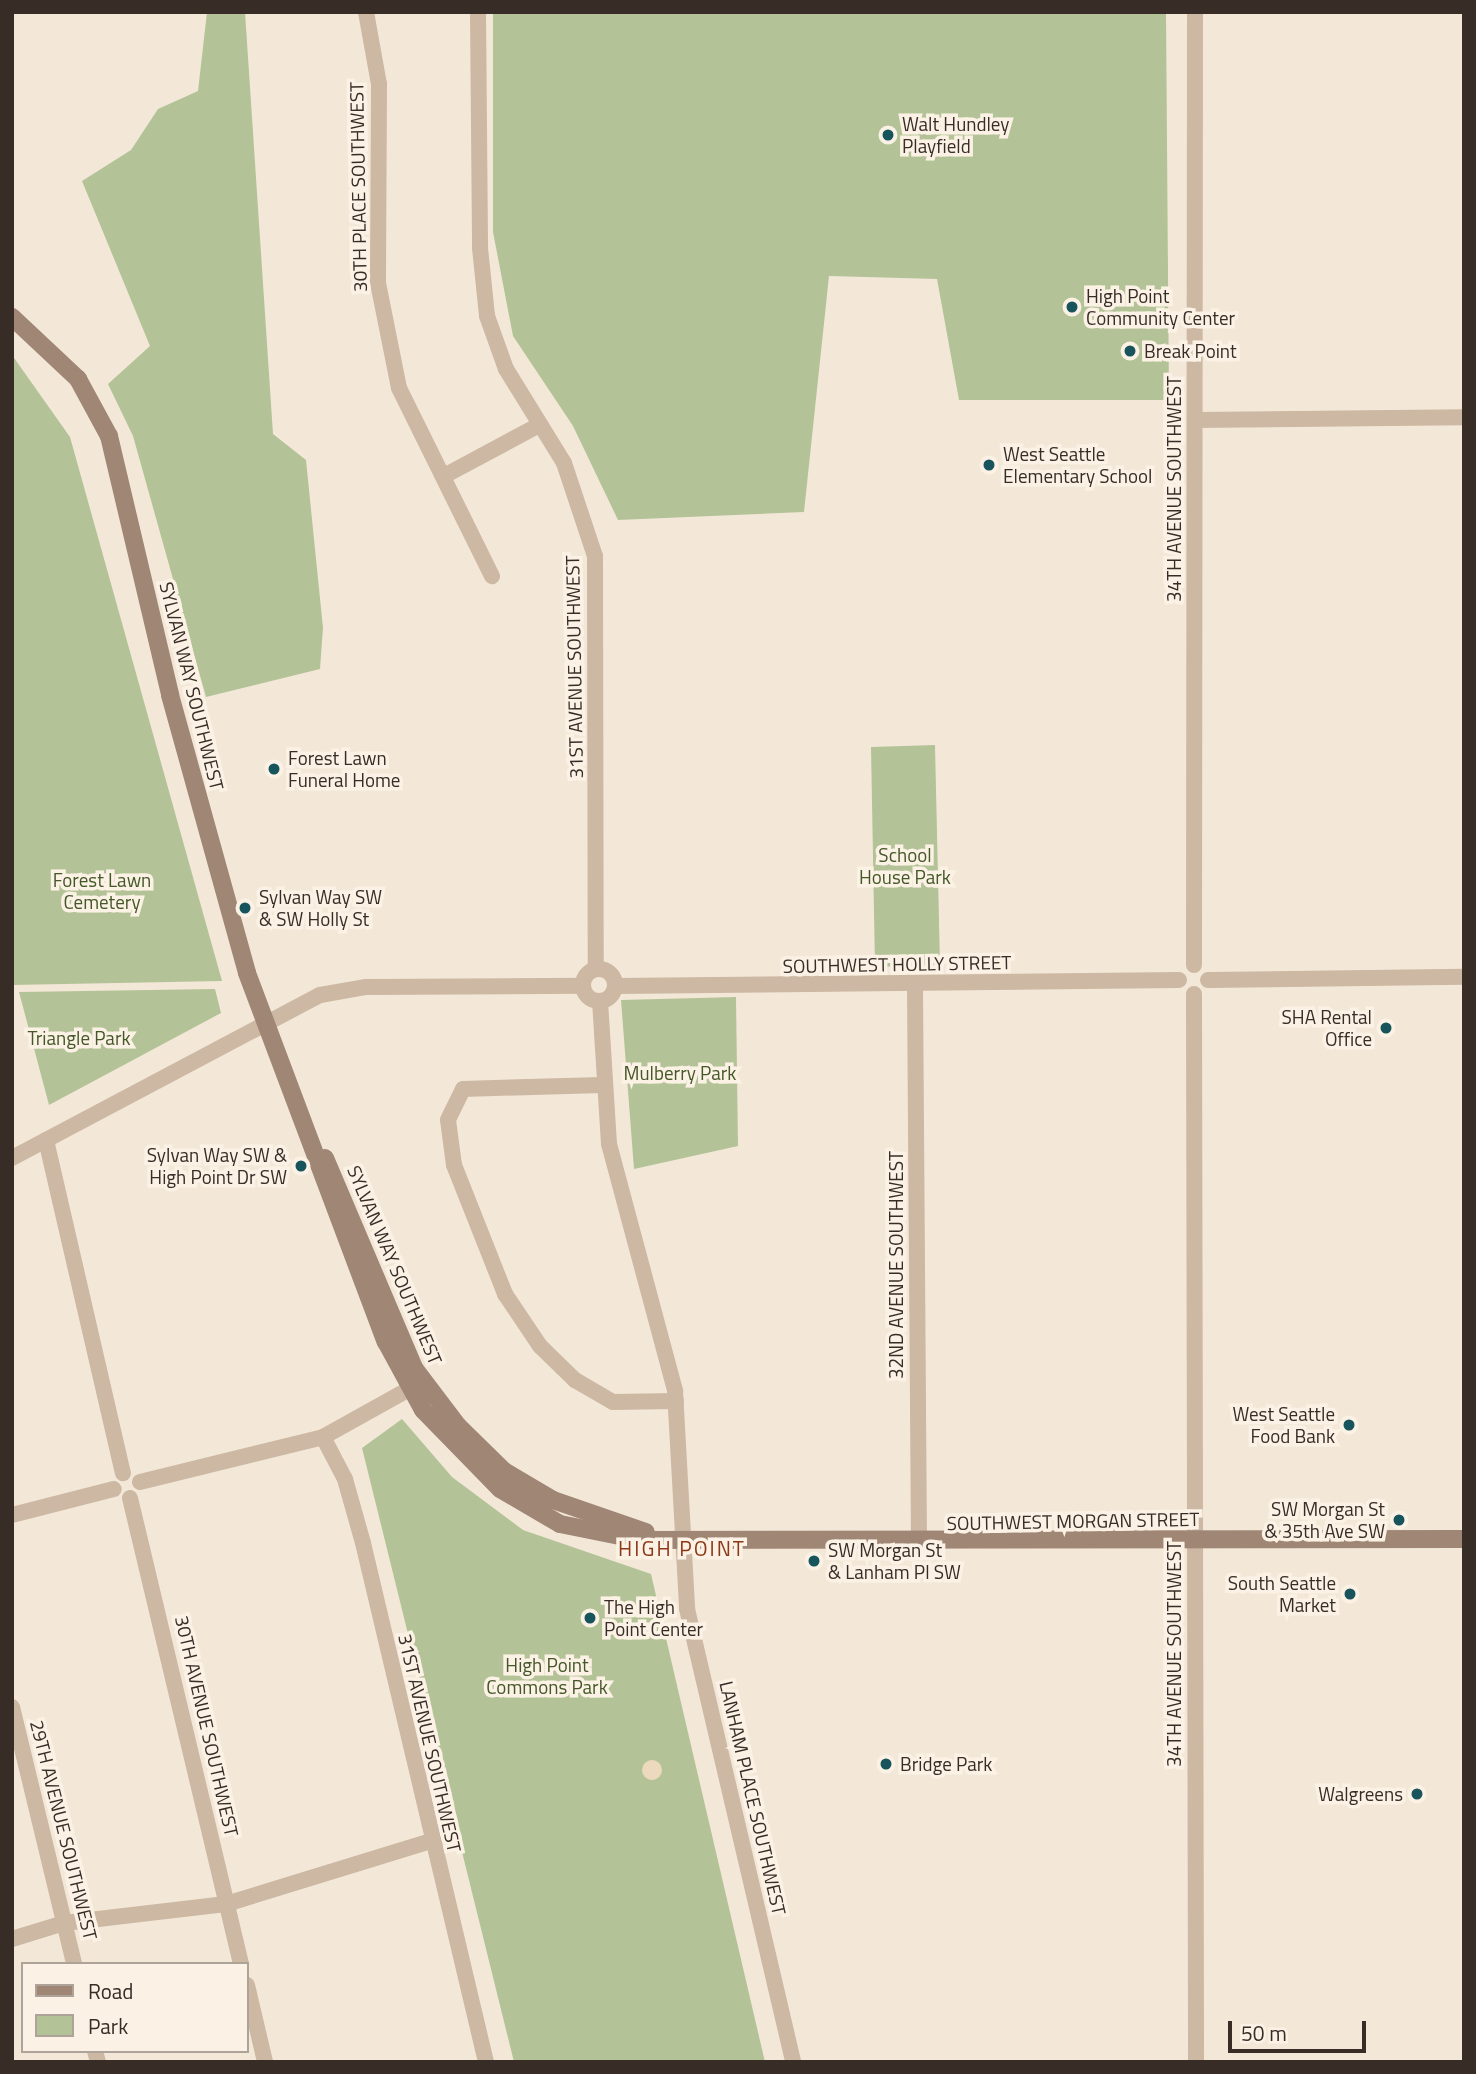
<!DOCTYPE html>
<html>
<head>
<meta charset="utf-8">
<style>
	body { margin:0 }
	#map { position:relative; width:1476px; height:2074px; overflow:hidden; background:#f3e8d8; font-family:"Titillium Web",sans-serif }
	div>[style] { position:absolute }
	.green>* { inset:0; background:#b3c397 }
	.plaza>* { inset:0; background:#eddabe }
	.round { border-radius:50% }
	.street>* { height:16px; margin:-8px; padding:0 8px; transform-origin:8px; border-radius:8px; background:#ccb8a3 }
	.street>.ring { margin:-8px; padding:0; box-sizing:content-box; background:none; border:16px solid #ccb8a3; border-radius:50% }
	.secondary>* { height:18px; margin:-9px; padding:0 9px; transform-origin:9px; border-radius:9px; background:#a08675 }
	.dots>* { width:19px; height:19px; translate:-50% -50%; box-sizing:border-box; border:4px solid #fbf2e5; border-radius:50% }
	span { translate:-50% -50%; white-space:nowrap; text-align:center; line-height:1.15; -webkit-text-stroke:7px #fbf2e5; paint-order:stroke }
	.poi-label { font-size:19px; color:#372c26 }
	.left { translate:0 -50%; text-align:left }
	.right { translate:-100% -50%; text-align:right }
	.street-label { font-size:19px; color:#372c26 }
	.park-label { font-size:19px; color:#445728 }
	.neighbourhood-label { font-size:21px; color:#8c3918; letter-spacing:2px }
	.frame { position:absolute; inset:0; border:14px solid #372c26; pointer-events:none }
	.legend { position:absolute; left:21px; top:1962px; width:228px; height:91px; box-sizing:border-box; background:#fbf2e5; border:2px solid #ada399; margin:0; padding:9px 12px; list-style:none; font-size:21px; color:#372c26 }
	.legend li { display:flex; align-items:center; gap:14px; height:35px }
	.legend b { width:35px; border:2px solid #ada399 }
	.scale { position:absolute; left:1228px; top:2021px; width:138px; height:32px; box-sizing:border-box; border:4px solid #372c26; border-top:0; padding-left:9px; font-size:21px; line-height:24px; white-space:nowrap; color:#372c26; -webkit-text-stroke:5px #fbf2e5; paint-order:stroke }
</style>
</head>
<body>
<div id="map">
	<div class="green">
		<div style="clip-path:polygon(207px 12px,245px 12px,273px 434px,306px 460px,323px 628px,320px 669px,206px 697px,133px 436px,108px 384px,150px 346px,82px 181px,131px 150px,158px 109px,198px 91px)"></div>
		<div style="clip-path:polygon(493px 12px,1166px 12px,1169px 400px,959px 400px,937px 279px,829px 276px,804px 512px,618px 520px,573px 426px,513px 336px,493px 232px)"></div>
		<div style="clip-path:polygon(12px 355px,70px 437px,222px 981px,12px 985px)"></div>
		<div style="clip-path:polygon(935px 745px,940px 965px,875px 967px,871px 747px)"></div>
		<div style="clip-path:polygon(215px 989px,221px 1013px,49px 1105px,19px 992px)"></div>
		<div style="clip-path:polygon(736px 997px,738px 1146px,634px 1169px,621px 1000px)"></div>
		<div style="clip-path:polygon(402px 1419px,452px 1477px,523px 1530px,651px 1574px,765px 2062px,514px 2062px,362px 1448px)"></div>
	</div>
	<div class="plaza">
		<div class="round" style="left:642px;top:1760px;width:20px;height:20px"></div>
	</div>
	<div class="street">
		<div style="left:366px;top:12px;width:73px;rotate:79.8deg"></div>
		<div style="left:379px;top:84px;width:199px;rotate:90.3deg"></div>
		<div style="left:378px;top:283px;width:107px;rotate:78.7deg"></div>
		<div style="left:399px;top:388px;width:210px;rotate:63.7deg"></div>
		<div style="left:478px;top:12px;width:236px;rotate:89.5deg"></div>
		<div style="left:480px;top:248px;width:68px;rotate:84.1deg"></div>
		<div style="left:487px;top:316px;width:56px;rotate:70.3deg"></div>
		<div style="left:506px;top:369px;width:110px;rotate:58.3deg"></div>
		<div style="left:564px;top:463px;width:98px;rotate:71.6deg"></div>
		<div style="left:595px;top:556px;width:413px;rotate:89.9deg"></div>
		<div style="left:1195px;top:420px;width:269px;rotate:-0.6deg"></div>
		<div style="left:444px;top:476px;width:108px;rotate:-28.2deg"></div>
		<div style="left:1194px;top:965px;width:953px;rotate:-89.94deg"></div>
		<div class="ring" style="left:583px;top:969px;width:16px;height:16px"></div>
		<div style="left:1208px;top:980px;width:256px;rotate:-0.7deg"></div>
		<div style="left:615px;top:986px;width:564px;rotate:-0.61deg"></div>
		<div style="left:915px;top:986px;width:557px;rotate:89.59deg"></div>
		<div style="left:1194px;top:994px;width:1068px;rotate:89.89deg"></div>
		<div style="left:600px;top:1001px;width:143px;rotate:86.4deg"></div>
		<div style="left:609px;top:1144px;width:256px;rotate:75deg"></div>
		<div style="left:675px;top:1391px;width:218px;rotate:86.8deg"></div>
		<div style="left:687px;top:1609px;width:465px;rotate:76.8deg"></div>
		<div style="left:602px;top:1085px;width:139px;rotate:178.4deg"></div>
		<div style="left:463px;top:1089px;width:34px;rotate:116deg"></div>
		<div style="left:448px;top:1120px;width:45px;rotate:82.4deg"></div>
		<div style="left:454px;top:1165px;width:139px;rotate:68.4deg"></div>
		<div style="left:505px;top:1294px;width:63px;rotate:56.1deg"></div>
		<div style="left:540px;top:1346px;width:49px;rotate:44.2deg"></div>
		<div style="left:575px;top:1380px;width:44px;rotate:30.1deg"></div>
		<div style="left:613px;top:1402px;width:63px;rotate:-0.9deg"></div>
		<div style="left:46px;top:1140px;width:342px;rotate:77deg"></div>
		<div style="left:12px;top:1158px;width:348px;rotate:-27.9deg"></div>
		<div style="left:320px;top:995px;width:47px;rotate:-9.9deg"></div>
		<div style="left:366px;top:987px;width:216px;rotate:-0.3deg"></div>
		<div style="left:323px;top:1437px;width:47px;rotate:62.4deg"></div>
		<div style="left:345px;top:1479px;width:66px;rotate:74.3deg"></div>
		<div style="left:363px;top:1543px;width:533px;rotate:76.67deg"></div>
		<div style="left:140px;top:1482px;width:188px;rotate:-13.8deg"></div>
		<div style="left:323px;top:1437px;width:113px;rotate:-29.1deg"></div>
		<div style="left:130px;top:1498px;width:479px;rotate:76.6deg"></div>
		<div style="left:12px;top:1515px;width:105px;rotate:-14.3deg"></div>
		<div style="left:12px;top:1707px;width:264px;rotate:76.4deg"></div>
		<div style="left:12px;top:1939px;width:54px;rotate:-17.1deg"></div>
		<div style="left:64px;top:1923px;width:163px;rotate:-6.7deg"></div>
		<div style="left:226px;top:1904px;width:214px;rotate:-17.1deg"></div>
		<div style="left:247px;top:1985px;width:79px;rotate:76.8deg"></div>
		<div style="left:95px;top:2051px;width:11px;rotate:75deg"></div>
	</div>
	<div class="secondary">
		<div style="left:12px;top:317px;width:91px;rotate:43.2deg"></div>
		<div style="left:78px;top:379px;width:65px;rotate:61.5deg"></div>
		<div style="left:109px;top:436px;width:266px;rotate:76.7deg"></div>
		<div style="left:170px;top:695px;width:288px;rotate:74.5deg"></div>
		<div style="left:247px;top:973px;width:394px;rotate:69.4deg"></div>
		<div style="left:386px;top:1342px;width:77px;rotate:61.4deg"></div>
		<div style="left:423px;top:1410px;width:110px;rotate:45.7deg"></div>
		<div style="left:500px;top:1489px;width:69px;rotate:30.3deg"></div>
		<div style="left:560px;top:1524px;width:81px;rotate:11.4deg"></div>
		<div style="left:639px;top:1540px;width:825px;rotate:-0.07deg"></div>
		<div style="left:325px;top:1158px;width:228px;rotate:67deg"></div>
		<div style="left:414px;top:1368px;width:73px;rotate:52.8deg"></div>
		<div style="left:458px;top:1426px;width:64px;rotate:44.4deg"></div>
		<div style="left:504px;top:1471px;width:57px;rotate:30.6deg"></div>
		<div style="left:553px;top:1500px;width:98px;rotate:19deg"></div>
	</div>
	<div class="dots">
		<div style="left:888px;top:135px;background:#18545c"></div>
		<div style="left:1072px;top:307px;background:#18545c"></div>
		<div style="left:1130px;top:351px;background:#18545c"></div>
		<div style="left:989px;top:465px;background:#18545c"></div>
		<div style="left:274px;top:769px;background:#18545c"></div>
		<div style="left:245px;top:908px;background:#18545c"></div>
		<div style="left:1386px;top:1028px;background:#18545c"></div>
		<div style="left:301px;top:1166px;background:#18545c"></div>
		<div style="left:1349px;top:1425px;background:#18545c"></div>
		<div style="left:1399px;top:1520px;background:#18545c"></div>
		<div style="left:814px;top:1561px;background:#18545c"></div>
		<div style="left:1350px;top:1594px;background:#18545c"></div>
		<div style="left:590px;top:1618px;background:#18545c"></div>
		<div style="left:886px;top:1764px;background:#18545c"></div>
		<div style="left:1417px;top:1794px;background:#18545c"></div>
	</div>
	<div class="poi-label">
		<span class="left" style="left:902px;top:135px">Walt Hundley<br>Playfield</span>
		<span class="left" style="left:1086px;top:307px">High Point<br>Community Center</span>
		<span class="left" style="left:1144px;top:351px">Break Point</span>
		<span class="left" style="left:1003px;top:465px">West Seattle<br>Elementary School</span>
		<span class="left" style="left:288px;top:769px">Forest Lawn<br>Funeral Home</span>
		<span class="left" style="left:259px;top:908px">Sylvan Way SW<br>&amp; SW Holly St</span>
		<span class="right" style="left:1372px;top:1028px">SHA Rental<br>Office</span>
		<span class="right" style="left:287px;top:1166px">Sylvan Way SW &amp;<br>High Point Dr SW</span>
		<span class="right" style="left:1335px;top:1425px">West Seattle<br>Food Bank</span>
		<span class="right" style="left:1385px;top:1520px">SW Morgan St<br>&amp; 35th Ave SW</span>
		<span class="left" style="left:828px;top:1561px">SW Morgan St<br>&amp; Lanham Pl SW</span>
		<span class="right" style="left:1336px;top:1594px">South Seattle<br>Market</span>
		<span class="left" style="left:604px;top:1618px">The High<br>Point Center</span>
		<span class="left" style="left:900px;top:1764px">Bridge Park</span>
		<span class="right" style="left:1403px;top:1794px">Walgreens</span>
	</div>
	<div class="street-label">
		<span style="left:358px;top:187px;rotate:-91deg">30TH PLACE SOUTHWEST</span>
		<span style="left:1174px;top:489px;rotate:-90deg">34TH AVENUE SOUTHWEST</span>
		<span style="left:574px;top:667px;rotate:-91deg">31ST AVENUE SOUTHWEST</span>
		<span style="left:192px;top:686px;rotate:76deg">SYLVAN WAY SOUTHWEST</span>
		<span style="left:897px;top:964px;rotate:-1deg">SOUTHWEST HOLLY STREET</span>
		<span style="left:395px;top:1265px;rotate:67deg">SYLVAN WAY SOUTHWEST</span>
		<span style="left:896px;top:1265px;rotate:-90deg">32ND AVENUE SOUTHWEST</span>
		<span style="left:1073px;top:1521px;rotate:-1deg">SOUTHWEST MORGAN STREET</span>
		<span style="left:1174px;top:1654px;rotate:-90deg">34TH AVENUE SOUTHWEST</span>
		<span style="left:207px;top:1726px;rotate:77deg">30TH AVENUE SOUTHWEST</span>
		<span style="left:430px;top:1743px;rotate:77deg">31ST AVENUE SOUTHWEST</span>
		<span style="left:753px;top:1798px;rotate:77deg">LANHAM PLACE SOUTHWEST</span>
		<span style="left:64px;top:1830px;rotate:76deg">29TH AVENUE SOUTHWEST</span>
	</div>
	<div class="park-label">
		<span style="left:905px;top:866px">School<br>House Park</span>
		<span style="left:102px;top:891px">Forest Lawn<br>Cemetery</span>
		<span style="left:79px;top:1038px">Triangle Park</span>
		<span style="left:680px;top:1073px">Mulberry Park</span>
		<span style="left:547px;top:1676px">High Point<br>Commons Park</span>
	</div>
	<div class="neighbourhood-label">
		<span style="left:682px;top:1548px">HIGH POINT</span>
	</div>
	<div class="frame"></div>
	<ul class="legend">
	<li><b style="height:9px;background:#a08675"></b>Road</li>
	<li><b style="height:19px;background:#b3c397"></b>Park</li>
	</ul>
	<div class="scale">50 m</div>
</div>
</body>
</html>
